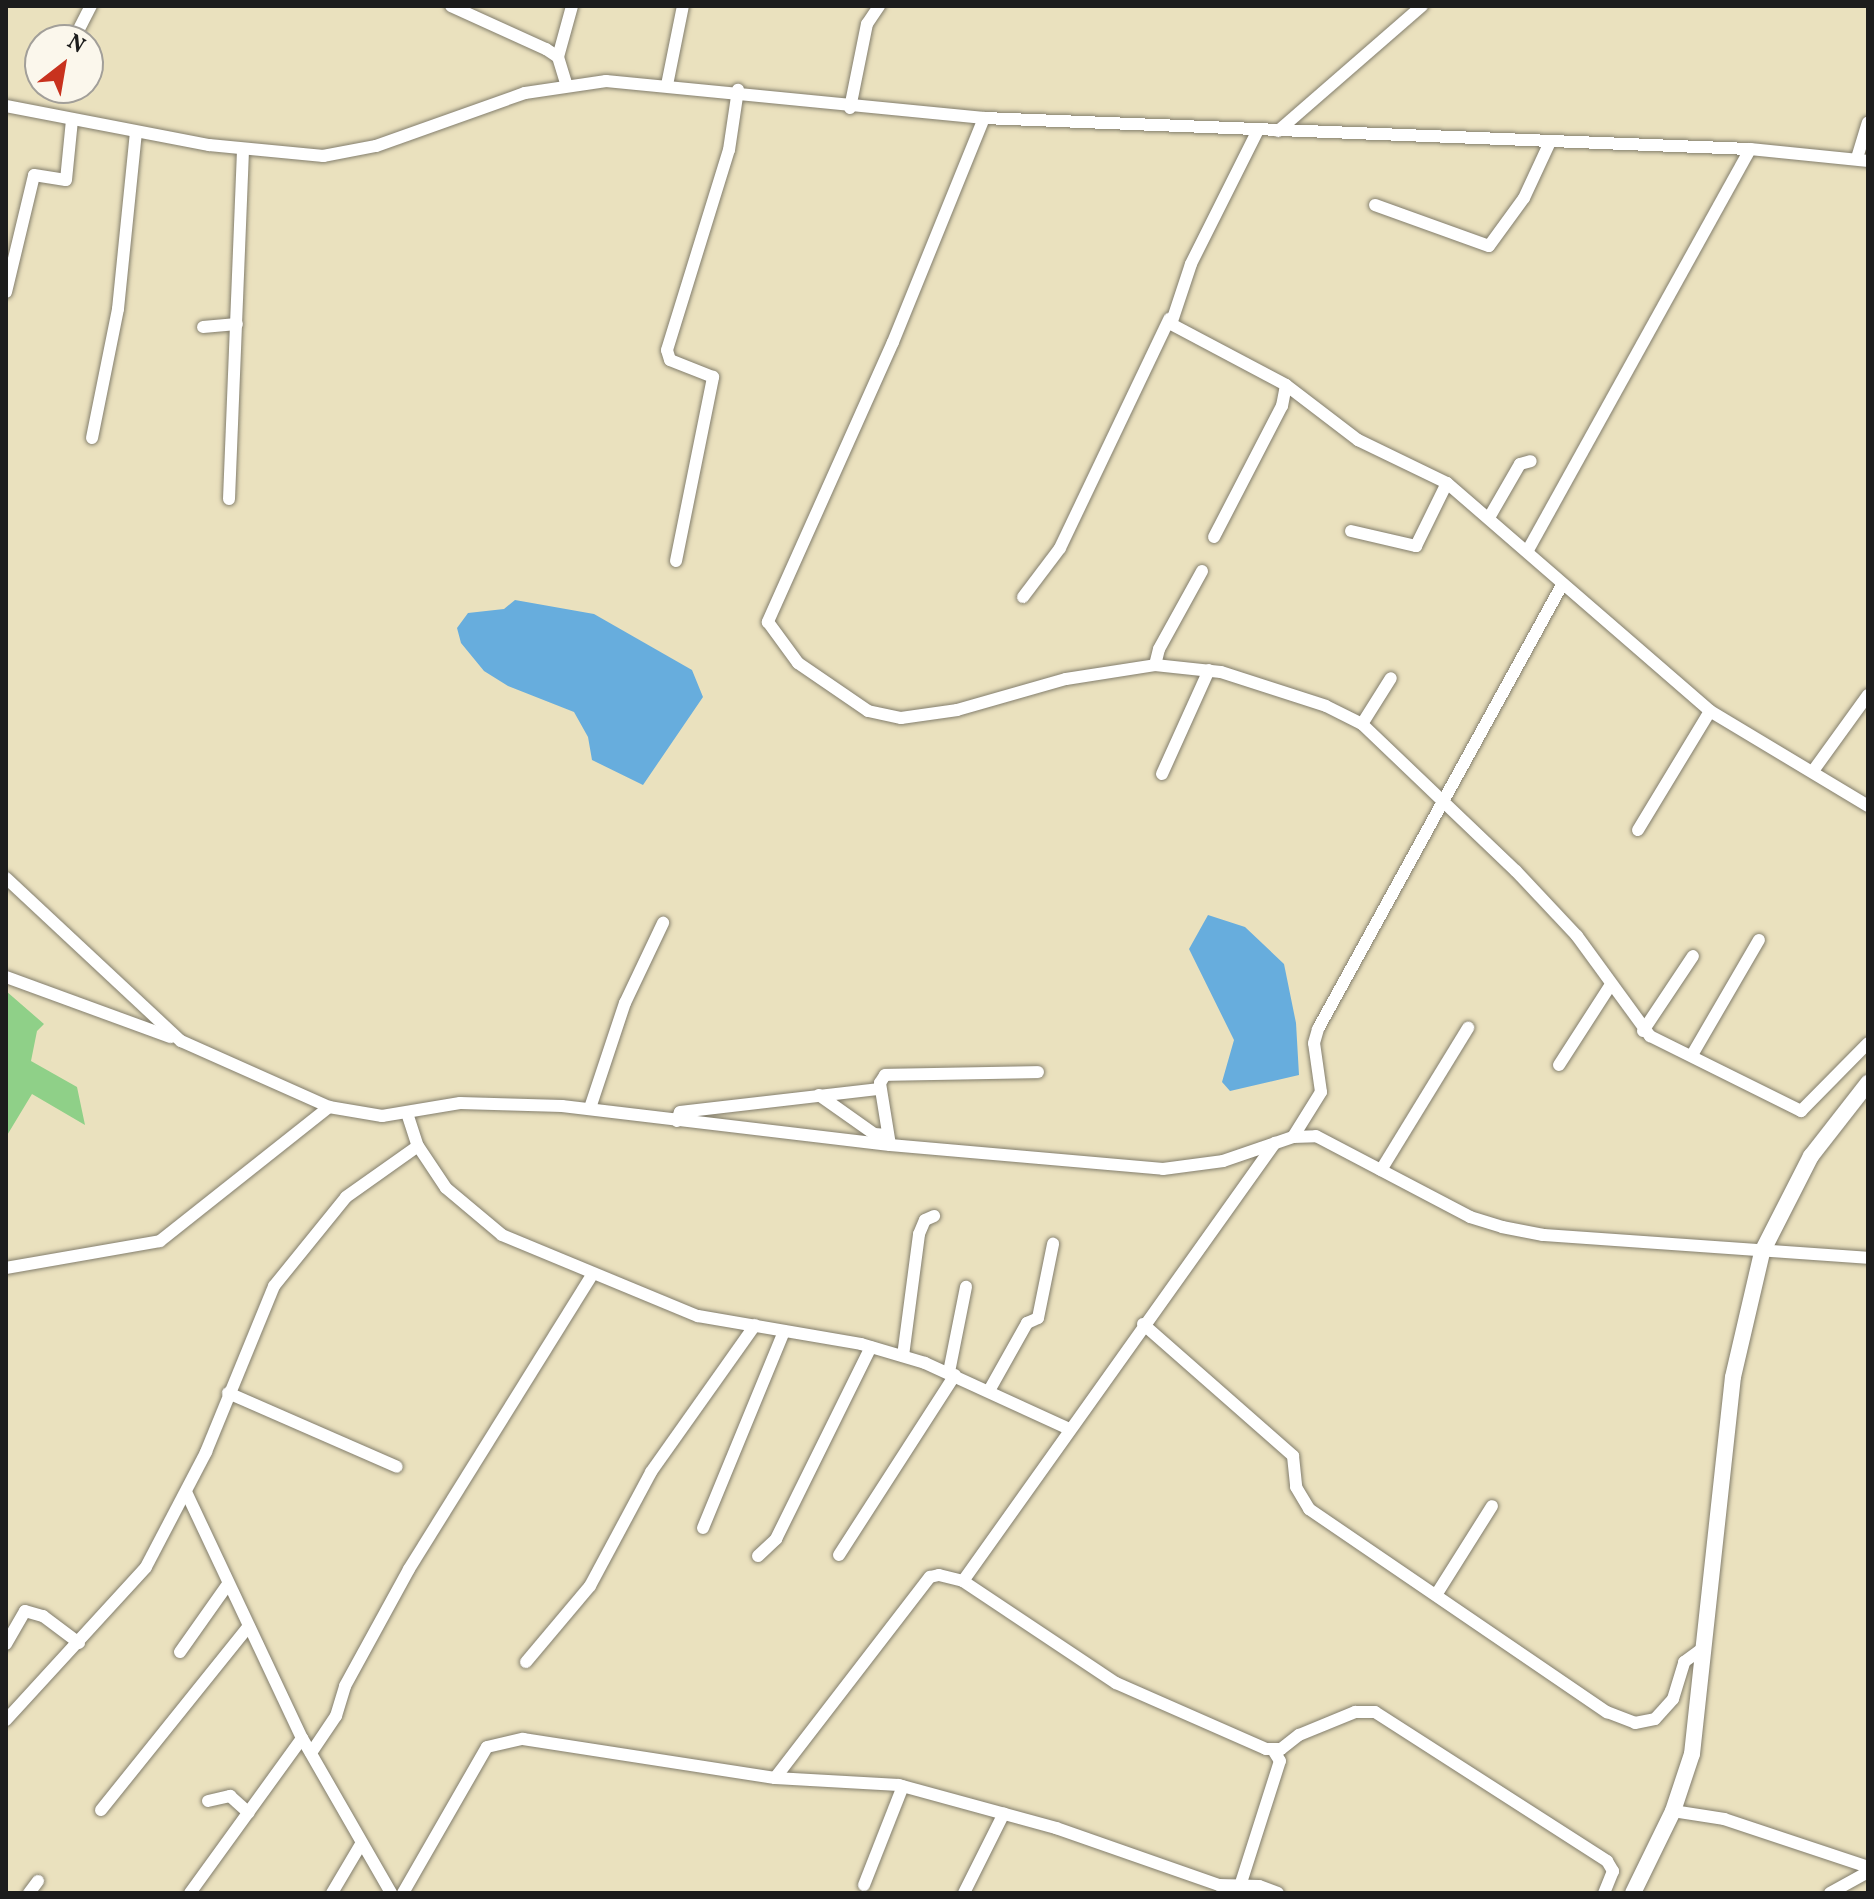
<!DOCTYPE html>
<html>
<head>
<meta charset="utf-8">
<style>
	body { margin:0 }
	#map { position:relative; width:1874px; height:1899px; overflow:hidden; background:#eae1be; font-family:Vollkorn,serif }
	div>[style] { position:absolute }
	.green>* { inset:0; background:#8fd088 }
	.water>* { inset:0; background:#67addd }
	.roads { filter:drop-shadow(0 0 2px #837e6d) drop-shadow(0 0 2px #837e6d) }
	.minor>* { height:12px; margin:-6px; padding:0 6px; transform-origin:6px; border-radius:6px; background:#fff }
	.major>* { height:16px; margin:-8px; padding:0 8px; transform-origin:8px; border-radius:8px; background:#fff }
	span { translate:-50% -50%; white-space:nowrap; text-align:center; line-height:1.15; -webkit-text-stroke:6px #fbf7ec; paint-order:stroke }
	.frame { position:absolute; inset:0; border:8px solid #1c1c1c; pointer-events:none }
	.north { position:absolute; left:24px; top:24px; width:80px; height:80px; box-sizing:border-box; background:#fbf7ec; border:2px solid #a29f99; border-radius:50%; rotate:31deg; font-size:22px; font-weight:700; line-height:32px; text-align:center; color:#1c1c1c }
	.north::after { content:''; display:block; margin:auto; width:28px; height:36px; background:#c8321e; clip-path:polygon(50% 0,100% 100%,50% 72%,0 100%) }
</style>
</head>
<body>
<div id="map">
	<div class="green">
		<div style="clip-path:polygon(6px 991px,44px 1024px,37px 1031px,31px 1061px,77px 1087px,85px 1125px,32px 1094px,6px 1137px)"></div>
	</div>
	<div class="water">
		<div style="clip-path:polygon(515px 600px,594px 614px,692px 670px,703px 697px,643px 785px,592px 760px,588px 737px,574px 712px,508px 686px,484px 671px,461px 643px,457px 628px,468px 613px,504px 609px)"></div>
		<div style="clip-path:polygon(1208px 915px,1245px 927px,1284px 964px,1296px 1023px,1299px 1075px,1230px 1091px,1222px 1082px,1234px 1040px,1189px 949px)"></div>
	</div>
	<div class="roads">
		<div class="minor">
			<div style="left:451px;top:6px;width:104px;rotate:24.4deg"></div>
			<div style="left:546px;top:49px;width:14px;rotate:34deg"></div>
			<div style="left:558px;top:57px;width:28px;rotate:73deg"></div>
			<div style="left:76px;top:35px;width:33px;rotate:-63deg"></div>
			<div style="left:558px;top:57px;width:53px;rotate:-74.6deg"></div>
			<div style="left:667px;top:85px;width:81px;rotate:-78.6deg"></div>
			<div style="left:6px;top:106px;width:207px;rotate:10.9deg"></div>
			<div style="left:209px;top:145px;width:115px;rotate:5.5deg"></div>
			<div style="left:323px;top:156px;width:54px;rotate:-10.7deg"></div>
			<div style="left:376px;top:146px;width:158px;rotate:-19.6deg"></div>
			<div style="left:525px;top:93px;width:82px;rotate:-8.4deg"></div>
			<div style="left:606px;top:81px;width:380px;rotate:5.6deg"></div>
			<div style="left:984px;top:118px;width:767px;rotate:2.32deg"></div>
			<div style="left:1750px;top:149px;width:119px;rotate:5.8deg"></div>
			<div style="left:850px;top:108px;width:86px;rotate:-78.6deg"></div>
			<div style="left:867px;top:24px;width:22px;rotate:-56deg"></div>
			<div style="left:984px;top:118px;width:242px;rotate:112.1deg"></div>
			<div style="left:893px;top:342px;width:307px;rotate:114.1deg"></div>
			<div style="left:768px;top:622px;width:51px;rotate:53.8deg"></div>
			<div style="left:798px;top:663px;width:85px;rotate:34.4deg"></div>
			<div style="left:868px;top:711px;width:34px;rotate:12deg"></div>
			<div style="left:901px;top:718px;width:57px;rotate:-8.1deg"></div>
			<div style="left:957px;top:710px;width:113px;rotate:-15.9deg"></div>
			<div style="left:1066px;top:679px;width:90px;rotate:-8.9deg"></div>
			<div style="left:1155px;top:665px;width:66px;rotate:6.1deg"></div>
			<div style="left:1221px;top:672px;width:110px;rotate:17.9deg"></div>
			<div style="left:1326px;top:706px;width:40px;rotate:26.6deg"></div>
			<div style="left:1362px;top:724px;width:213px;rotate:43.7deg"></div>
			<div style="left:1516px;top:871px;width:89px;rotate:46.8deg"></div>
			<div style="left:1577px;top:936px;width:124px;rotate:53.9deg"></div>
			<div style="left:1650px;top:1036px;width:169px;rotate:26.4deg"></div>
			<div style="left:1801px;top:1111px;width:95px;rotate:-45.4deg"></div>
			<div style="left:1258px;top:130px;width:150px;rotate:116.6deg"></div>
			<div style="left:1191px;top:264px;width:63px;rotate:108.4deg"></div>
			<div style="left:1171px;top:324px;width:130px;rotate:27.9deg"></div>
			<div style="left:1286px;top:385px;width:91px;rotate:37.4deg"></div>
			<div style="left:1358px;top:440px;width:99px;rotate:25.8deg"></div>
			<div style="left:1447px;top:483px;width:348px;rotate:40.9deg"></div>
			<div style="left:1710px;top:711px;width:184px;rotate:31deg"></div>
			<div style="left:1278px;top:131px;width:191px;rotate:-41deg"></div>
			<div style="left:1857px;top:158px;width:37px;rotate:-73deg"></div>
			<div style="left:1375px;top:205px;width:121px;rotate:19.8deg"></div>
			<div style="left:1489px;top:246px;width:59px;rotate:-53.9deg"></div>
			<div style="left:1524px;top:198px;width:62px;rotate:-65.1deg"></div>
			<div style="left:6px;top:292px;width:120px;rotate:-76.5deg"></div>
			<div style="left:34px;top:175px;width:32px;rotate:9deg"></div>
			<div style="left:66px;top:180px;width:60px;rotate:-84.3deg"></div>
			<div style="left:203px;top:327px;width:34px;rotate:-5deg"></div>
			<div style="left:92px;top:438px;width:132px;rotate:-78.6deg"></div>
			<div style="left:118px;top:309px;width:178px;rotate:-84.2deg"></div>
			<div style="left:229px;top:499px;width:349px;rotate:-87.7deg"></div>
			<div style="left:1490px;top:516px;width:60px;rotate:-60deg"></div>
			<div style="left:1520px;top:464px;width:11px;rotate:-15deg"></div>
			<div style="left:1351px;top:531px;width:67px;rotate:13deg"></div>
			<div style="left:1416px;top:546px;width:70px;rotate:-63.8deg"></div>
			<div style="left:1214px;top:537px;width:148px;rotate:-62.6deg"></div>
			<div style="left:1282px;top:406px;width:21px;rotate:-79deg"></div>
			<div style="left:1528px;top:550px;width:458px;rotate:-61deg"></div>
			<div style="left:676px;top:561px;width:188px;rotate:-78.6deg"></div>
			<div style="left:713px;top:377px;width:46px;rotate:-158.4deg"></div>
			<div style="left:670px;top:360px;width:10px;rotate:-107deg"></div>
			<div style="left:667px;top:350px;width:209px;rotate:-72.8deg"></div>
			<div style="left:729px;top:150px;width:61px;rotate:-81.5deg"></div>
			<div style="left:1023px;top:597px;width:61px;rotate:-52.9deg"></div>
			<div style="left:1060px;top:548px;width:254px;rotate:-64.5deg"></div>
			<div style="left:1155px;top:665px;width:16px;rotate:-76deg"></div>
			<div style="left:1159px;top:649px;width:89px;rotate:-61.1deg"></div>
			<div style="left:1362px;top:724px;width:54px;rotate:-57.8deg"></div>
			<div style="left:1813px;top:771px;width:94px;rotate:-54.1deg"></div>
			<div style="left:1162px;top:774px;width:114px;rotate:-65.7deg"></div>
			<div style="left:1638px;top:830px;width:139px;rotate:-58.8deg"></div>
			<div style="left:6px;top:878px;width:239px;rotate:43deg"></div>
			<div style="left:181px;top:1041px;width:162px;rotate:24deg"></div>
			<div style="left:329px;top:1107px;width:54px;rotate:9.6deg"></div>
			<div style="left:382px;top:1116px;width:79px;rotate:-9.5deg"></div>
			<div style="left:460px;top:1103px;width:102px;rotate:1.7deg"></div>
			<div style="left:562px;top:1106px;width:330px;rotate:6.8deg"></div>
			<div style="left:890px;top:1145px;width:274px;rotate:5deg"></div>
			<div style="left:1163px;top:1169px;width:61px;rotate:-7.6deg"></div>
			<div style="left:1223px;top:1161px;width:74px;rotate:-18.9deg"></div>
			<div style="left:1293px;top:1137px;width:23px;rotate:-2deg"></div>
			<div style="left:1316px;top:1136px;width:174px;rotate:27.7deg"></div>
			<div style="left:1470px;top:1217px;width:34px;rotate:17deg"></div>
			<div style="left:1502px;top:1227px;width:42px;rotate:11deg"></div>
			<div style="left:1543px;top:1235px;width:326px;rotate:4deg"></div>
			<div style="left:6px;top:977px;width:175px;rotate:20.1deg"></div>
			<div style="left:1643px;top:1031px;width:90px;rotate:-56.3deg"></div>
			<div style="left:1692px;top:1055px;width:133px;rotate:-59.8deg"></div>
			<div style="left:1559px;top:1065px;width:94px;rotate:-57.2deg"></div>
			<div style="left:819px;top:1095px;width:67px;rotate:35.3deg"></div>
			<div style="left:874px;top:1134px;width:14px;rotate:4deg"></div>
			<div style="left:590px;top:1108px;width:111px;rotate:-71.6deg"></div>
			<div style="left:625px;top:1003px;width:89px;rotate:-64.6deg"></div>
			<div style="left:407px;top:1113px;width:35px;rotate:72deg"></div>
			<div style="left:418px;top:1146px;width:50px;rotate:56.3deg"></div>
			<div style="left:446px;top:1188px;width:73px;rotate:40deg"></div>
			<div style="left:502px;top:1235px;width:212px;rotate:22.5deg"></div>
			<div style="left:698px;top:1316px;width:165px;rotate:9.7deg"></div>
			<div style="left:861px;top:1344px;width:67px;rotate:16.5deg"></div>
			<div style="left:925px;top:1363px;width:158px;rotate:24.6deg"></div>
			<div style="left:677px;top:1121px;width:9px;rotate:-72deg"></div>
			<div style="left:680px;top:1112px;width:201px;rotate:-6.6deg"></div>
			<div style="left:1293px;top:1137px;width:53px;rotate:-58.1deg"></div>
			<div style="left:1321px;top:1092px;width:49px;rotate:-98.1deg"></div>
			<div style="left:1314px;top:1043px;width:15px;rotate:-74deg"></div>
			<div style="left:1318px;top:1029px;width:507px;rotate:-61.21deg"></div>
			<div style="left:890px;top:1145px;width:63px;rotate:-99.2deg"></div>
			<div style="left:880px;top:1083px;width:9px;rotate:-58deg"></div>
			<div style="left:885px;top:1075px;width:153px;rotate:-1.1deg"></div>
			<div style="left:1381px;top:1170px;width:167px;rotate:-58.5deg"></div>
			<div style="left:6px;top:1268px;width:156px;rotate:-9.9deg"></div>
			<div style="left:160px;top:1241px;width:216px;rotate:-38.4deg"></div>
			<div style="left:1143px;top:1324px;width:200px;rotate:41.3deg"></div>
			<div style="left:1293px;top:1456px;width:31px;rotate:84deg"></div>
			<div style="left:1296px;top:1487px;width:26px;rotate:59deg"></div>
			<div style="left:1309px;top:1509px;width:361px;rotate:34.3deg"></div>
			<div style="left:1607px;top:1712px;width:30px;rotate:21deg"></div>
			<div style="left:1635px;top:1723px;width:20px;rotate:-11deg"></div>
			<div style="left:1655px;top:1719px;width:27px;rotate:-48deg"></div>
			<div style="left:1673px;top:1699px;width:39px;rotate:-73deg"></div>
			<div style="left:1684px;top:1662px;width:24px;rotate:-36deg"></div>
			<div style="left:903px;top:1356px;width:123px;rotate:-82.5deg"></div>
			<div style="left:919px;top:1234px;width:15px;rotate:-67deg"></div>
			<div style="left:925px;top:1220px;width:10px;rotate:-24deg"></div>
			<div style="left:949px;top:1372px;width:87px;rotate:-78.7deg"></div>
			<div style="left:990px;top:1389px;width:76px;rotate:-60.7deg"></div>
			<div style="left:1027px;top:1323px;width:12px;rotate:-24deg"></div>
			<div style="left:1038px;top:1318px;width:76px;rotate:-78.5deg"></div>
			<div style="left:228px;top:1393px;width:184px;rotate:23.6deg"></div>
			<div style="left:187px;top:1494px;width:270px;rotate:64.8deg"></div>
			<div style="left:302px;top:1738px;width:179px;rotate:60.1deg"></div>
			<div style="left:703px;top:1528px;width:213px;rotate:-67.6deg"></div>
			<div style="left:839px;top:1555px;width:214px;rotate:-57.2deg"></div>
			<div style="left:758px;top:1556px;width:25px;rotate:-43deg"></div>
			<div style="left:776px;top:1539px;width:214px;rotate:-63.7deg"></div>
			<div style="left:963px;top:1581px;width:538px;rotate:-54.54deg"></div>
			<div style="left:1436px;top:1595px;width:105px;rotate:-57.8deg"></div>
			<div style="left:6px;top:1644px;width:38px;rotate:-60deg"></div>
			<div style="left:25px;top:1611px;width:19px;rotate:16deg"></div>
			<div style="left:43px;top:1616px;width:45px;rotate:36.9deg"></div>
			<div style="left:180px;top:1652px;width:83px;rotate:-54.8deg"></div>
			<div style="left:526px;top:1662px;width:99px;rotate:-49.9deg"></div>
			<div style="left:590px;top:1586px;width:129px;rotate:-61.8deg"></div>
			<div style="left:651px;top:1472px;width:180px;rotate:-54.7deg"></div>
			<div style="left:6px;top:1720px;width:207px;rotate:-47.5deg"></div>
			<div style="left:146px;top:1567px;width:130px;rotate:-62.4deg"></div>
			<div style="left:206px;top:1452px;width:179px;rotate:-67.7deg"></div>
			<div style="left:274px;top:1286px;width:114px;rotate:-51deg"></div>
			<div style="left:346px;top:1197px;width:88px;rotate:-35.3deg"></div>
			<div style="left:311px;top:1753px;width:45px;rotate:-56deg"></div>
			<div style="left:336px;top:1716px;width:31px;rotate:-73deg"></div>
			<div style="left:345px;top:1686px;width:133px;rotate:-61.3deg"></div>
			<div style="left:409px;top:1569px;width:346px;rotate:-58.1deg"></div>
			<div style="left:775px;top:1778px;width:254px;rotate:-52.4deg"></div>
			<div style="left:930px;top:1577px;width:9px;rotate:-13deg"></div>
			<div style="left:939px;top:1575px;width:25px;rotate:14deg"></div>
			<div style="left:963px;top:1581px;width:184px;rotate:33.7deg"></div>
			<div style="left:1116px;top:1683px;width:164px;rotate:23.7deg"></div>
			<div style="left:1266px;top:1749px;width:15px"></div>
			<div style="left:1281px;top:1749px;width:23px;rotate:-38deg"></div>
			<div style="left:1299px;top:1735px;width:61px;rotate:-22.3deg"></div>
			<div style="left:1355px;top:1712px;width:20px"></div>
			<div style="left:1375px;top:1712px;width:276px;rotate:32.7deg"></div>
			<div style="left:1607px;top:1861px;width:12px;rotate:59deg"></div>
			<div style="left:1613px;top:1871px;width:24px;rotate:112deg"></div>
			<div style="left:208px;top:1801px;width:23px;rotate:-13deg"></div>
			<div style="left:230px;top:1796px;width:25px;rotate:42deg"></div>
			<div style="left:101px;top:1810px;width:235px;rotate:-51.2deg"></div>
			<div style="left:1673px;top:1811px;width:52px;rotate:8.9deg"></div>
			<div style="left:1724px;top:1819px;width:152px;rotate:18.4deg"></div>
			<div style="left:864px;top:1885px;width:106px;rotate:-68.5deg"></div>
			<div style="left:1240px;top:1886px;width:131px;rotate:-72.3deg"></div>
			<div style="left:1280px;top:1761px;width:13px;rotate:-122deg"></div>
			<div style="left:29px;top:1893px;width:15px;rotate:-53deg"></div>
			<div style="left:190px;top:1893px;width:191px;rotate:-54.1deg"></div>
			<div style="left:332px;top:1893px;width:57px;rotate:-59.4deg"></div>
			<div style="left:403px;top:1893px;width:168px;rotate:-60.1deg"></div>
			<div style="left:487px;top:1747px;width:37px;rotate:-13deg"></div>
			<div style="left:523px;top:1739px;width:255px;rotate:8.8deg"></div>
			<div style="left:775px;top:1778px;width:124px;rotate:3.2deg"></div>
			<div style="left:899px;top:1785px;width:163px;rotate:15.3deg"></div>
			<div style="left:1056px;top:1828px;width:173px;rotate:19.3deg"></div>
			<div style="left:1219px;top:1885px;width:40px;rotate:1.4deg"></div>
			<div style="left:1259px;top:1886px;width:20px;rotate:20deg"></div>
			<div style="left:964px;top:1893px;width:89px;rotate:-63.4deg"></div>
			<div style="left:1830px;top:1893px;width:43px;rotate:-28.9deg"></div>
		</div>
		<div class="major">
			<div style="left:1633px;top:1893px;width:91px;rotate:-64deg"></div>
			<div style="left:1673px;top:1811px;width:60px;rotate:-71.6deg"></div>
			<div style="left:1692px;top:1754px;width:379px;rotate:-83.8deg"></div>
			<div style="left:1733px;top:1377px;width:128px;rotate:-76.9deg"></div>
			<div style="left:1762px;top:1252px;width:108px;rotate:-63deg"></div>
			<div style="left:1811px;top:1156px;width:93px;rotate:-52deg"></div>
		</div>
	</div>
	<div class="frame"></div>
	<div class="north">N</div>
</div>
</body>
</html>
